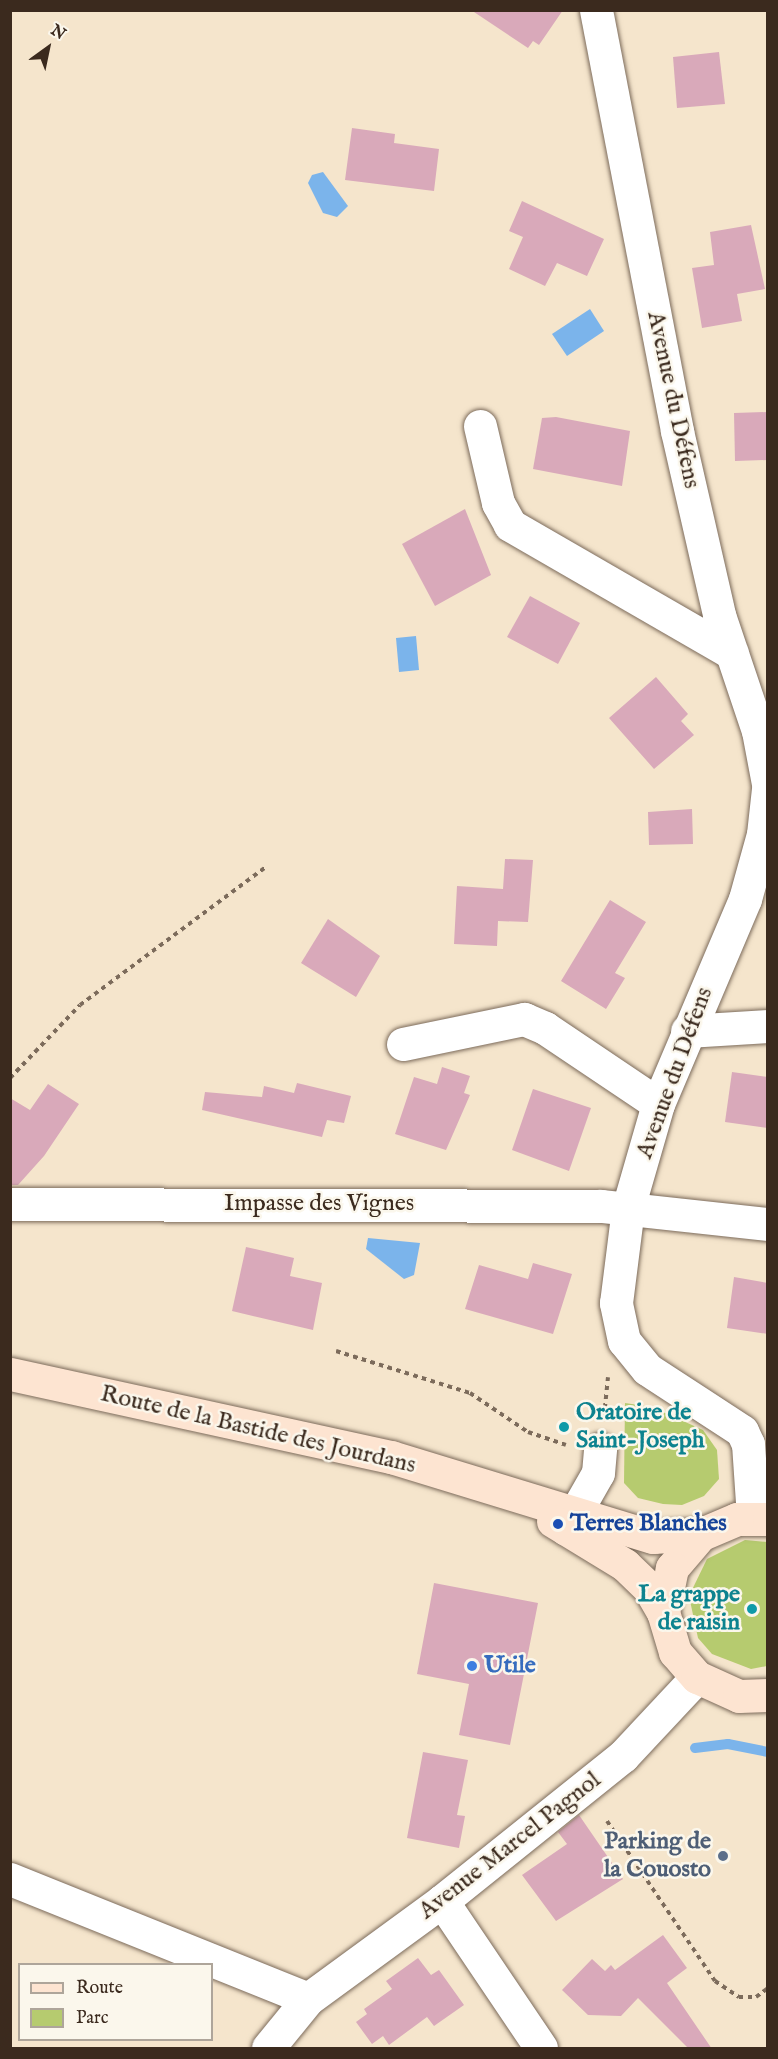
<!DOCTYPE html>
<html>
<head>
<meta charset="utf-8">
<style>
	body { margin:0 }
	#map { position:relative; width:778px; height:2059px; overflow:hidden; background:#f5e5cc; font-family:"IM FELL English",serif }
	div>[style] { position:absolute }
	.green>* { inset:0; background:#b6cb6f }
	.water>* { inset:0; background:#7bb4eb }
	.stream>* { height:10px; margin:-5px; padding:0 5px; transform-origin:5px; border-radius:5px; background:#7bb4eb }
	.building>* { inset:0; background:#d9a9ba }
	.path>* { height:4px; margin-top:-2px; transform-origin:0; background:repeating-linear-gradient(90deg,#7c6b5b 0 4.5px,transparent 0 9px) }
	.roads { filter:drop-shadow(0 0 2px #7c6b5b) drop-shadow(0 0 2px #7c6b5b) }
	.minor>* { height:33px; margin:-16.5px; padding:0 16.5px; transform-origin:16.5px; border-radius:16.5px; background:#fff }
	.secondary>* { height:33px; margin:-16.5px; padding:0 16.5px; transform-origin:16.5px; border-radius:16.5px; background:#fde4d1 }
	.dots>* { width:16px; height:16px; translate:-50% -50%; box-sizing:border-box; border:3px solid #fbf7ec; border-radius:50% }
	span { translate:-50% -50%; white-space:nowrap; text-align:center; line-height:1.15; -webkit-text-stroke:5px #fbf7ec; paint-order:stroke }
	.street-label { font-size:24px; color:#3b2a1e }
	.culture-label { font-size:24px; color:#0d838f; font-weight:700 }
	.left { translate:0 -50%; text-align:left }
	.right { translate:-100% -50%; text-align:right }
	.transit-label { font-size:24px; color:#164399; font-weight:700 }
	.shop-label { font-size:24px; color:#366cbe; font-weight:700 }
	.service-label { font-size:24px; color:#4e5e75; font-weight:700 }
	.frame { position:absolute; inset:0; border:12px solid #3b2a1e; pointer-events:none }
	.legend { position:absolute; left:18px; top:1963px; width:195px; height:78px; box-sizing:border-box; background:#fbf7ec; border:2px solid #aea59a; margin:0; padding:8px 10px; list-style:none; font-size:18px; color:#3b2a1e }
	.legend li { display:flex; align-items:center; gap:12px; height:30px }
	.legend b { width:30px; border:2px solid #aea59a }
	.north { position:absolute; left:18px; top:18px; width:60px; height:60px; -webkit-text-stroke:4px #fbf7ec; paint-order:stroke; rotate:33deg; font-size:16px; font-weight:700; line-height:24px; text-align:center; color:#3b2a1e }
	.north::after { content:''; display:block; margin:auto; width:21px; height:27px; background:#3b2a1e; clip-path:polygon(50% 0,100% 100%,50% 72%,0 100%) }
</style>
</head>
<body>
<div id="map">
	<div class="green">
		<div style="clip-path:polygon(625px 1403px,652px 1407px,703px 1430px,717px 1450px,719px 1479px,704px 1496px,682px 1505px,663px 1504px,638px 1498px,624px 1483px)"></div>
		<div style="clip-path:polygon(745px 1540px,768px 1542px,767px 1666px,751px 1669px,712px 1654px,698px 1638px,689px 1596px,707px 1559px)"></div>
	</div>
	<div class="water">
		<div style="clip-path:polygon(323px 172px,348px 206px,337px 217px,323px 213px,308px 183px,312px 175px)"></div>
		<div style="clip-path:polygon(590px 309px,604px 331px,567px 356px,552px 334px)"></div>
		<div style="clip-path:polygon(416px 636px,419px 670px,399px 672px,396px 638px)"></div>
		<div style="clip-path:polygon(368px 1238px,420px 1243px,414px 1275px,404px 1279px,366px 1249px)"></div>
	</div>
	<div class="stream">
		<div style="left:695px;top:1748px;width:33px;rotate:-7deg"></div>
		<div style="left:728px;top:1744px;width:41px;rotate:11.3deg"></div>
	</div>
	<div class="building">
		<div style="clip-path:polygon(471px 10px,563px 10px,539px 45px,533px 41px,528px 48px)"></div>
		<div style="clip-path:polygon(719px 52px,725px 104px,677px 108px,673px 57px)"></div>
		<div style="clip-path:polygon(352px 128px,395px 134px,394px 143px,439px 149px,434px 191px,345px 180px)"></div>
		<div style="clip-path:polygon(522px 201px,604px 239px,587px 276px,557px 263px,545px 286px,509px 269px,523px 237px,509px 231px)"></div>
		<div style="clip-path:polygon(751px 225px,765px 289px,737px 294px,742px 321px,702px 328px,692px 268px,714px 265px,710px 232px)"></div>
		<div style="clip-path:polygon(768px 412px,768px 460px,735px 461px,734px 413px)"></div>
		<div style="clip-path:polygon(556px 417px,630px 431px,622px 486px,533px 469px,542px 418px)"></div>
		<div style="clip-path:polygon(465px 509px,491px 575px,435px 606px,402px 544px)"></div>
		<div style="clip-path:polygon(530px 596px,580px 623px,558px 664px,507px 637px)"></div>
		<div style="clip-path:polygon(656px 677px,688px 714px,681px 721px,694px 735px,654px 769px,609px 718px)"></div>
		<div style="clip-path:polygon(692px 809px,693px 844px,649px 845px,648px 812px)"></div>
		<div style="clip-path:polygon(505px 859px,533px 860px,528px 922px,498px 921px,497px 946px,454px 944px,457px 886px,503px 889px)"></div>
		<div style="clip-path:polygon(610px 900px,646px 922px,615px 973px,625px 978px,606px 1009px,561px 981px)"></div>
		<div style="clip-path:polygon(328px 919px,380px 956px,356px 997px,301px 963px)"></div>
		<div style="clip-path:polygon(442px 1067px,470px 1076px,464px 1093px,470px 1095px,446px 1150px,395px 1134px,414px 1077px,437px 1084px)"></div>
		<div style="clip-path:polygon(732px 1072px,768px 1077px,768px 1128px,725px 1122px)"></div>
		<div style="clip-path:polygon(297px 1083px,351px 1096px,344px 1123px,327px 1120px,322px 1137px,202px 1110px,205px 1092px,262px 1097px,264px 1086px,294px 1093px)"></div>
		<div style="clip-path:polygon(48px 1084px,79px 1104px,44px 1156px,18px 1185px,10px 1185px,10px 1098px,30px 1110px)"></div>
		<div style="clip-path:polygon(533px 1089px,591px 1108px,569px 1171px,512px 1150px)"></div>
		<div style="clip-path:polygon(246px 1247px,294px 1258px,290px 1276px,322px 1283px,313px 1330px,232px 1311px)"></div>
		<div style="clip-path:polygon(533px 1263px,572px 1274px,553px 1334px,465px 1309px,479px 1265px,528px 1279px)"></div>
		<div style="clip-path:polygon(734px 1277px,768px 1283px,768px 1334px,727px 1328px)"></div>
		<div style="clip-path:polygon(434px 1583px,538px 1603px,510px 1745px,459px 1735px,469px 1684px,417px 1674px)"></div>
		<div style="clip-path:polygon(423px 1752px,468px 1760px,457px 1815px,465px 1816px,459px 1848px,407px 1838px)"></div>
		<div style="clip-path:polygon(579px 1815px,623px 1879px,556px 1921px,522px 1875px,567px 1844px,558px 1832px)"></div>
		<div style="clip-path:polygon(663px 1935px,687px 1968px,667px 1983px,712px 2049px,689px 2049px,638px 1998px,621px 2016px,588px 2015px,562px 1990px,592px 1959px,605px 1971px,611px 1965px,615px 1970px)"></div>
		<div style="clip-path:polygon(418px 1958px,431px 1975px,439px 1970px,464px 2005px,434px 2026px,427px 2017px,389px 2045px,383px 2036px,372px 2044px,356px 2022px,367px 2014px,364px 2009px,392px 1989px,386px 1981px)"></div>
	</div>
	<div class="path">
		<div style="left:10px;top:1078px;width:101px;rotate:-46.2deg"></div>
		<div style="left:80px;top:1005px;width:233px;rotate:-36.6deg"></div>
		<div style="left:336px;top:1351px;width:140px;rotate:17.4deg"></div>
		<div style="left:470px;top:1393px;width:70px;rotate:33.9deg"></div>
		<div style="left:528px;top:1432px;width:40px;rotate:18.9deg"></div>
		<div style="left:604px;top:1417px;width:40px;rotate:-84.3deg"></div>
		<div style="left:607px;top:1821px;width:193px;rotate:56deg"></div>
		<div style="left:715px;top:1981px;width:29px;rotate:34deg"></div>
		<div style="left:739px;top:1997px;width:17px"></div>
		<div style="left:756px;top:1997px;width:15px;rotate:-37deg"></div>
	</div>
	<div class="roads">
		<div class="minor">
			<div style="left:596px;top:10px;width:429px;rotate:79.1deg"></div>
			<div style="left:677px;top:431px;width:189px;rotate:77.1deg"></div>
			<div style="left:719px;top:615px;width:122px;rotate:71.4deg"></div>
			<div style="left:758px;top:731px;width:54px;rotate:79.3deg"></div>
			<div style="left:480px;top:426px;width:79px;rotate:76.8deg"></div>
			<div style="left:498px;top:503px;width:25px;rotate:61deg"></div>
			<div style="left:510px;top:525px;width:256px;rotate:30deg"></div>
			<div style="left:687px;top:1031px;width:81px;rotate:-3.5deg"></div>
			<div style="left:403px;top:1044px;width:124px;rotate:-11.7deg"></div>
			<div style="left:524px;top:1019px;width:23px;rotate:23deg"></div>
			<div style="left:545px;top:1028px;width:136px;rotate:33.9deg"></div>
			<div style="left:10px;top:1204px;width:591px;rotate:0.19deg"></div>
			<div style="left:601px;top:1206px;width:168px;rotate:6.2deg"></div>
			<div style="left:753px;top:1517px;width:73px;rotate:-93.9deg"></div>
			<div style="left:748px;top:1444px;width:14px;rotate:-115deg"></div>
			<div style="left:742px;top:1431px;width:113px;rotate:-146.9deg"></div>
			<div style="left:647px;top:1369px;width:36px;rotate:-129deg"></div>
			<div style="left:624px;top:1341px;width:39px;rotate:-102deg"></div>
			<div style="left:616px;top:1303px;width:96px;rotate:-82.8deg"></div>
			<div style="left:628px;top:1208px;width:108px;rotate:-73.9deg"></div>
			<div style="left:658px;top:1104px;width:223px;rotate:-67deg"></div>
			<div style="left:745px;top:899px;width:67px;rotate:-74.5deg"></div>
			<div style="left:763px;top:834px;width:45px;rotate:-83.7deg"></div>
			<div style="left:566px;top:1529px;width:64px;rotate:-60.3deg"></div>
			<div style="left:598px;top:1473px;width:24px;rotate:-85deg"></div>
			<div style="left:10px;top:1879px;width:321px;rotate:21.9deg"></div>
			<div style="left:308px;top:1999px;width:166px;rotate:-36.2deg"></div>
			<div style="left:442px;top:1901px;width:232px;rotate:-38.7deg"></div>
			<div style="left:623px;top:1756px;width:108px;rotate:-46.9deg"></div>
			<div style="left:442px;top:1901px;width:177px;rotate:56deg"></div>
			<div style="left:268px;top:2048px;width:63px;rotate:-50.8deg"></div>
		</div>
		<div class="secondary">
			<div style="left:10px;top:1374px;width:390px;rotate:12.3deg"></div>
			<div style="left:391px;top:1457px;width:274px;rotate:17deg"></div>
			<div style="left:653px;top:1537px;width:48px;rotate:-3.6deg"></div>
			<div style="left:768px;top:1519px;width:31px;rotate:180deg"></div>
			<div style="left:737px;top:1519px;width:39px;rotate:157deg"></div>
			<div style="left:701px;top:1534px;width:45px;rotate:130.5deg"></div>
			<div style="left:672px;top:1568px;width:45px;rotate:101.6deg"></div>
			<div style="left:663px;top:1612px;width:42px;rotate:73.3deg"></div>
			<div style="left:675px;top:1652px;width:33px;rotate:49deg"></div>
			<div style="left:697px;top:1677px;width:46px;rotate:24.3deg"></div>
			<div style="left:739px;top:1696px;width:29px;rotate:-2deg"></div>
			<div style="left:553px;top:1521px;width:84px;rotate:31.4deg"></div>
			<div style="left:625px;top:1565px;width:33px;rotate:44deg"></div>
			<div style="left:649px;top:1588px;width:28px;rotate:60deg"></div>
		</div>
	</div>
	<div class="dots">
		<div style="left:564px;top:1427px;background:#0f9aa8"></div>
		<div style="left:558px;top:1524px;background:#1a4fb4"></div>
		<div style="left:752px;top:1609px;background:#0f9aa8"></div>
		<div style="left:472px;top:1666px;background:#3f7fe0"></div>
		<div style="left:723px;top:1856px;background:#5c6f8a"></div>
	</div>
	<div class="street-label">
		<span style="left:673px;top:400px;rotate:78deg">Avenue du Défens</span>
		<span style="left:675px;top:1073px;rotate:-70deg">Avenue du Défens</span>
		<span style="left:319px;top:1204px">Impasse des Vignes</span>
		<span style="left:258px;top:1430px;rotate:13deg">Route de la Bastide des Jourdans</span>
		<span style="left:510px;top:1846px;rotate:-38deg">Avenue Marcel Pagnol</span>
	</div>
	<div class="culture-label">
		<span class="left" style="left:576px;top:1427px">Oratoire de<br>Saint-Joseph</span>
		<span class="right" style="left:740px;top:1609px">La grappe<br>de raisin</span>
	</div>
	<div class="transit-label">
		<span class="left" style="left:570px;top:1524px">Terres Blanches</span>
	</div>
	<div class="shop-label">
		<span class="left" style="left:484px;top:1666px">Utile</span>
	</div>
	<div class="service-label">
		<span class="right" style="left:711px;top:1856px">Parking de<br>la Couosto</span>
	</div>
	<div class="frame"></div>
	<ul class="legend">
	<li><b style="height:8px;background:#fde4d1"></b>Route</li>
	<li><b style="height:16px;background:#b6cb6f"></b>Parc</li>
	</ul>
	<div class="north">N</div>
</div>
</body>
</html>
